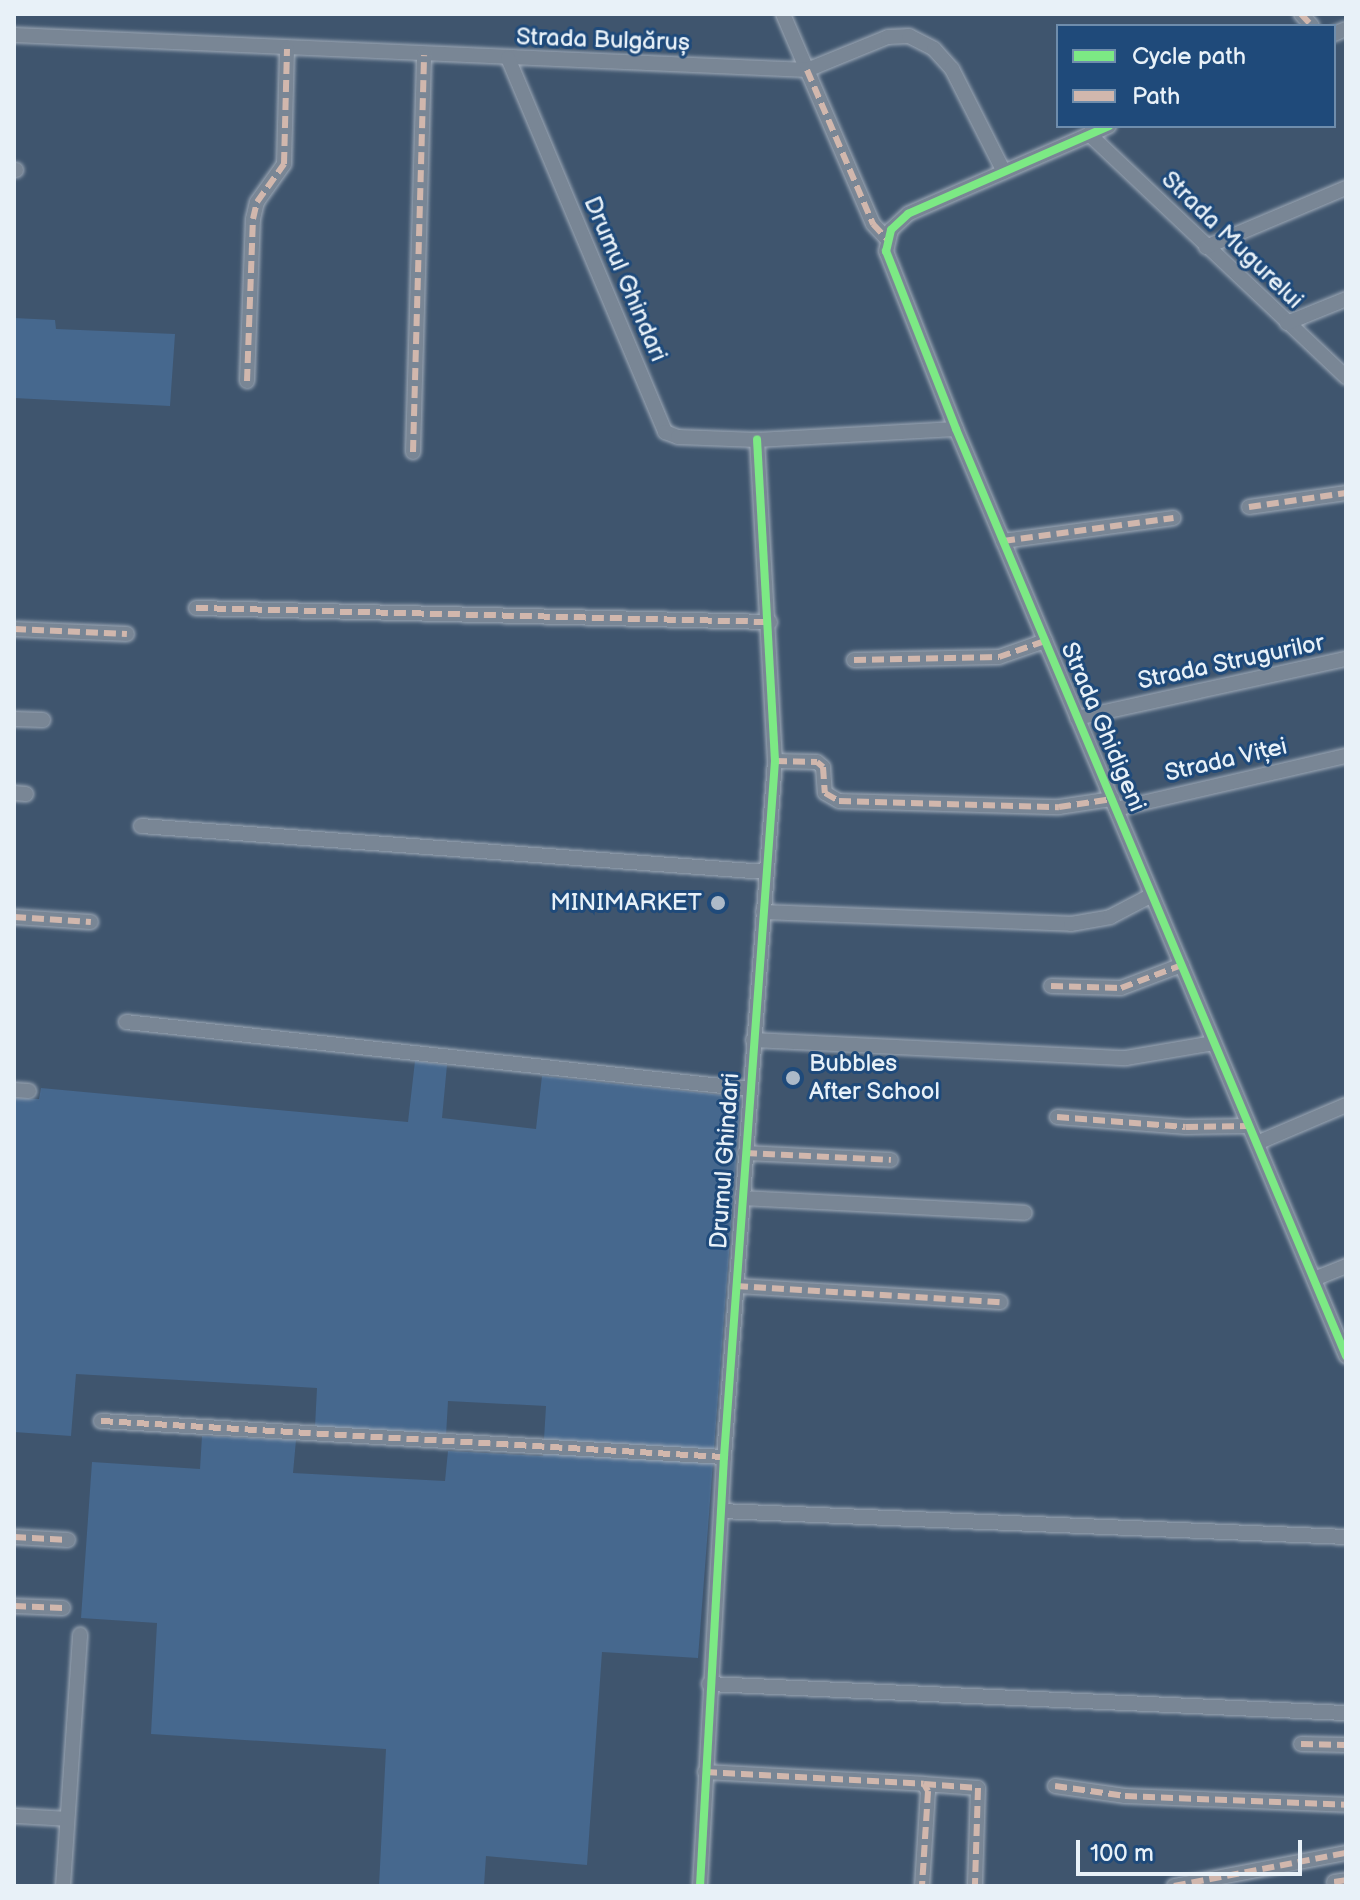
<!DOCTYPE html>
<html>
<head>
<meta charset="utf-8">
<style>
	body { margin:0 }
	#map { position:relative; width:1360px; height:1900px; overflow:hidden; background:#3f556e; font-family:"Balsamiq Sans",sans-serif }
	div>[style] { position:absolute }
	.green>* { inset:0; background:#46688e }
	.roads { filter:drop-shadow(0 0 2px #9faab7) drop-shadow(0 0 2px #9faab7) }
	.minor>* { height:14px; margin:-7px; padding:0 7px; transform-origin:7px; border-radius:7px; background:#798695 }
	.quiet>* { height:6px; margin-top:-3px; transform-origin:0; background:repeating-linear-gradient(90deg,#d1b7ad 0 12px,transparent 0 18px) }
	.cycleway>* { height:8px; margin:-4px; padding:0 4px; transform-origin:4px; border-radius:4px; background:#7ce984 }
	.dots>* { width:22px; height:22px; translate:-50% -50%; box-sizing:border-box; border:4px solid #1f4a7a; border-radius:50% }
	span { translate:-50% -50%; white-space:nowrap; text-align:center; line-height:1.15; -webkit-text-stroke:6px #1f4a7a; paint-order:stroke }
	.street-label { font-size:24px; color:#e8f1f8 }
	.poi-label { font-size:24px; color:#e8f1f8 }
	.right { translate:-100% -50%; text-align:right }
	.left { translate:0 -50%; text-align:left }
	.frame { position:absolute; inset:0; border:16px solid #e8f1f8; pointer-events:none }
	.legend { position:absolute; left:1056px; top:24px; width:280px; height:104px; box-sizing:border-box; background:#1f4a7a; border:2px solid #6f8dac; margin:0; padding:10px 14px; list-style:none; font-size:24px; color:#e8f1f8 }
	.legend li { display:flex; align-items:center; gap:16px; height:40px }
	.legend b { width:40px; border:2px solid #6f8dac }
	.scale { position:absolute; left:1076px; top:1840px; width:226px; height:36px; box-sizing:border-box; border:4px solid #e8f1f8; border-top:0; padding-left:10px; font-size:24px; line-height:28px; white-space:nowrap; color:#e8f1f8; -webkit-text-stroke:6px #1f4a7a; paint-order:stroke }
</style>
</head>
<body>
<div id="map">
	<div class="green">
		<div style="clip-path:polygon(14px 318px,55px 320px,56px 329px,175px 334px,170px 406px,14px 398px)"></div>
		<div style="clip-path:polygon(415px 1061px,447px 1065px,442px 1118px,536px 1129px,542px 1076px,741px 1097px,698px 1658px,602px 1652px,587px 1865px,486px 1856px,484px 1886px,379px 1886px,386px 1749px,151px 1734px,157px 1623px,81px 1618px,92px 1462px,200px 1469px,202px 1436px,296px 1440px,293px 1473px,445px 1481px,448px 1451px,543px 1456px,546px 1406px,448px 1401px,446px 1436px,315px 1427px,317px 1388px,76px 1374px,71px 1436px,14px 1432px,14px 1098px,39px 1099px,41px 1088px,408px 1122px)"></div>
	</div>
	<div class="roads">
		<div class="minor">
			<div style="left:783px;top:14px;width:228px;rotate:66.8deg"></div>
			<div style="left:873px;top:224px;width:22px;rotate:47deg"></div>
			<div style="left:1301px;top:14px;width:16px;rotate:47deg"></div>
			<div style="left:1334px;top:34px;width:13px;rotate:-23deg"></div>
			<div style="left:14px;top:35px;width:794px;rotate:2.53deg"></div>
			<div style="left:807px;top:70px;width:87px;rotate:-22.2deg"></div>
			<div style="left:888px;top:37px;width:21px;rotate:-3deg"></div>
			<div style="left:909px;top:36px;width:28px;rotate:27deg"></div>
			<div style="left:934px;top:49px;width:27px;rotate:48deg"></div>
			<div style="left:952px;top:69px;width:115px;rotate:63.2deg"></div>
			<div style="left:508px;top:58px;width:406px;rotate:67.2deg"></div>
			<div style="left:665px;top:432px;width:14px;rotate:21deg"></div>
			<div style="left:678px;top:437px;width:79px;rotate:2.2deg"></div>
			<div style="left:757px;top:440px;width:199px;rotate:-3.2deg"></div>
			<div style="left:1109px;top:126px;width:219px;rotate:156.4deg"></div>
			<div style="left:908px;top:214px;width:23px;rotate:137deg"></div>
			<div style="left:891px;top:230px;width:22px;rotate:103deg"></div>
			<div style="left:886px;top:251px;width:191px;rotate:68.5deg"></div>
			<div style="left:956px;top:429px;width:1006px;rotate:67.18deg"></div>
			<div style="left:1089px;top:134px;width:354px;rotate:43.4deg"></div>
			<div style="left:14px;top:170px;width:2px"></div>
			<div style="left:1206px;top:247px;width:152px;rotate:-22.9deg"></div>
			<div style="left:1287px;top:323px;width:64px;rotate:-22.1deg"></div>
			<div style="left:247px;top:381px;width:162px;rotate:-87.9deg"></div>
			<div style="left:253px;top:219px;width:17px;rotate:-77deg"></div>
			<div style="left:257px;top:202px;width:47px;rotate:-54.6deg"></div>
			<div style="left:284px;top:164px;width:115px;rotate:-88.5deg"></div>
			<div style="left:413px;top:452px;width:397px;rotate:-88.4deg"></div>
			<div style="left:1249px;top:507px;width:98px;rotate:-8.2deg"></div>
			<div style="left:1003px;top:541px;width:172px;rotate:-7.7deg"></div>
			<div style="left:196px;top:608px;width:574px;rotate:1.4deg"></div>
			<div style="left:14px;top:629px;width:113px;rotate:2.5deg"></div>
			<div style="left:854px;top:660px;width:145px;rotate:-1.2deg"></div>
			<div style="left:999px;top:657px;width:49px;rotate:-19.2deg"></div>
			<div style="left:1077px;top:718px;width:275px;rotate:-12.4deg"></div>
			<div style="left:14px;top:719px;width:29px;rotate:2deg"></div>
			<div style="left:775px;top:761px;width:42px;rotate:1.4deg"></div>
			<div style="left:817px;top:762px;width:8px;rotate:40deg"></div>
			<div style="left:823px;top:767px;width:26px;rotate:86deg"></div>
			<div style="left:825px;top:793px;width:16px;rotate:30deg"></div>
			<div style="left:839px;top:801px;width:220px;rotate:1.6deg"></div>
			<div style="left:1059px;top:807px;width:54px;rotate:-8.6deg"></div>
			<div style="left:14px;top:793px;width:12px;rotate:5deg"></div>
			<div style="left:1116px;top:809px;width:236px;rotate:-13deg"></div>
			<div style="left:141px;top:826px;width:627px;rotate:4.21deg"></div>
			<div style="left:763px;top:912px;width:308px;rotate:2.2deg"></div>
			<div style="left:1071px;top:924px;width:40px;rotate:-10deg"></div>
			<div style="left:1110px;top:917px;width:47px;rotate:-27.6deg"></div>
			<div style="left:14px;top:917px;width:77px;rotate:3.7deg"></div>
			<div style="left:1051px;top:986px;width:70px;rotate:1.6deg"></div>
			<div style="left:1121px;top:988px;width:65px;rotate:-20.7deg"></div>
			<div style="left:126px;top:1022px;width:628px;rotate:6.13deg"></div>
			<div style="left:753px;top:1040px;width:373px;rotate:2.8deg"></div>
			<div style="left:1126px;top:1058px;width:89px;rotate:-9.7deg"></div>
			<div style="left:14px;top:1090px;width:15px;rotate:4deg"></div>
			<div style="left:1057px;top:1117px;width:129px;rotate:4.4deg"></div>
			<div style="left:1186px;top:1127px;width:63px;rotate:-0.9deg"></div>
			<div style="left:1257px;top:1143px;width:97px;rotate:-23.1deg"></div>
			<div style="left:745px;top:1153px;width:146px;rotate:2.7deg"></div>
			<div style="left:742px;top:1198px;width:283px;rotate:3deg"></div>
			<div style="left:1314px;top:1279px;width:35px;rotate:-22deg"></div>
			<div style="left:736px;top:1286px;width:265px;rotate:3.5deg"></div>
			<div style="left:101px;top:1421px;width:624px;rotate:3.31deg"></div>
			<div style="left:721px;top:1511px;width:626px;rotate:2.38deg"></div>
			<div style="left:14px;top:1537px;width:54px;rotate:3.2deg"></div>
			<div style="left:14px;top:1606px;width:49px;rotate:2.3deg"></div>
			<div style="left:709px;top:1684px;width:638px;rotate:2.61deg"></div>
			<div style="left:1301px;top:1744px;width:45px;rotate:1.3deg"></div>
			<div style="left:705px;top:1772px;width:219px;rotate:3.1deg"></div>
			<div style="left:924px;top:1784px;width:8px;rotate:60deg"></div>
			<div style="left:928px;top:1791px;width:95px;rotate:93.6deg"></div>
			<div style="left:924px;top:1784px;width:54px;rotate:4.2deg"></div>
			<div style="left:978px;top:1788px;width:98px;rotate:91.8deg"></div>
			<div style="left:1055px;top:1786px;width:71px;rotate:8.1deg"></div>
			<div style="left:1125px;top:1796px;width:221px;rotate:2.3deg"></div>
			<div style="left:14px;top:1816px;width:53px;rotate:3.2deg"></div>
			<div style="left:1334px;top:1882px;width:12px;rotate:-9deg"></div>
			<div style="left:63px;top:1886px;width:252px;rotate:-86.1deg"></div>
			<div style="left:700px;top:1886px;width:430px;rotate:-86.8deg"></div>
			<div style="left:724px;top:1457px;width:698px;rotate:-85.81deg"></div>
			<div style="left:775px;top:761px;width:322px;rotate:-93.2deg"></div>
			<div style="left:1174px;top:1886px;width:175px;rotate:-10.9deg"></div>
		</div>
	</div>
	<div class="quiet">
		<div style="left:1301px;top:14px;width:16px;rotate:47deg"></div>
		<div style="left:807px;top:70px;width:168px;rotate:66.8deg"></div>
		<div style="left:873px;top:224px;width:22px;rotate:47deg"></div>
		<div style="left:247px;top:381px;width:162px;rotate:-87.9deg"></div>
		<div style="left:253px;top:219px;width:17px;rotate:-77deg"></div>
		<div style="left:257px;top:202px;width:47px;rotate:-54.6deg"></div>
		<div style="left:284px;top:164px;width:115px;rotate:-88.5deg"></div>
		<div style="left:413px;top:452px;width:397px;rotate:-88.4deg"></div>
		<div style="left:1249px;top:507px;width:98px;rotate:-8.2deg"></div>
		<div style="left:1003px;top:541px;width:172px;rotate:-7.7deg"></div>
		<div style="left:196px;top:608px;width:574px;rotate:1.4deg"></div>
		<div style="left:14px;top:629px;width:113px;rotate:2.5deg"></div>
		<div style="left:854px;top:660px;width:145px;rotate:-1.2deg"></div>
		<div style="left:999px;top:657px;width:49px;rotate:-19.2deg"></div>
		<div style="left:775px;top:761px;width:42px;rotate:1.4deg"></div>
		<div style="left:817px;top:762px;width:8px;rotate:40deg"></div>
		<div style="left:823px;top:767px;width:26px;rotate:86deg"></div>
		<div style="left:825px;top:793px;width:16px;rotate:30deg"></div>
		<div style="left:839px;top:801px;width:220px;rotate:1.6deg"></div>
		<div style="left:1059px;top:807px;width:54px;rotate:-8.6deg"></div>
		<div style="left:14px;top:917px;width:77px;rotate:3.7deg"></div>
		<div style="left:1051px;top:986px;width:70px;rotate:1.6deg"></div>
		<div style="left:1121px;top:988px;width:65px;rotate:-20.7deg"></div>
		<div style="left:1057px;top:1117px;width:129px;rotate:4.4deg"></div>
		<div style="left:1186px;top:1127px;width:63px;rotate:-0.9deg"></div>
		<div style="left:745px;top:1153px;width:146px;rotate:2.7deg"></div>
		<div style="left:736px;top:1286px;width:265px;rotate:3.5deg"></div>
		<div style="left:101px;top:1421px;width:624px;rotate:3.31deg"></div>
		<div style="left:14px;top:1537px;width:54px;rotate:3.2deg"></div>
		<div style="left:14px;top:1606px;width:49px;rotate:2.3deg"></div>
		<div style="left:1301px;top:1744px;width:45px;rotate:1.3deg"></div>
		<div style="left:705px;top:1772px;width:219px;rotate:3.1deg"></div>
		<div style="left:924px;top:1784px;width:8px;rotate:60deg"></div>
		<div style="left:928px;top:1791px;width:95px;rotate:93.6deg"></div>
		<div style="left:924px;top:1784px;width:54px;rotate:4.2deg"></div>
		<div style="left:978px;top:1788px;width:98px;rotate:91.8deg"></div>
		<div style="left:1055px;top:1786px;width:71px;rotate:8.1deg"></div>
		<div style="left:1125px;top:1796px;width:221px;rotate:2.3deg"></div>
		<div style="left:1334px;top:1882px;width:12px;rotate:-9deg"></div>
		<div style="left:1174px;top:1886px;width:175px;rotate:-10.9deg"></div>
	</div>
	<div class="cycleway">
		<div style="left:1109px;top:126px;width:219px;rotate:156.4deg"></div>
		<div style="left:908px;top:214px;width:23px;rotate:137deg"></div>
		<div style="left:891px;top:230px;width:22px;rotate:103deg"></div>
		<div style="left:886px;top:251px;width:191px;rotate:68.5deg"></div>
		<div style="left:956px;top:429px;width:1006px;rotate:67.18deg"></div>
		<div style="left:700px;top:1886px;width:430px;rotate:-86.8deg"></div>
		<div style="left:724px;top:1457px;width:698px;rotate:-85.81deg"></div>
		<div style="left:775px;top:761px;width:322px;rotate:-93.2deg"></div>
	</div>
	<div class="dots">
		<div style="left:718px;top:903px;background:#adbac8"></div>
		<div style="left:793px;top:1078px;background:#adbac8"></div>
	</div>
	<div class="street-label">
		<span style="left:603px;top:40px;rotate:2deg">Strada Bulgăruș</span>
		<span style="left:1232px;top:240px;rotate:44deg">Strada Mugurelui</span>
		<span style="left:625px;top:279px;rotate:67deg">Drumul Ghindari</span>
		<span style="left:1231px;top:662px;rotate:-12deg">Strada Strugurilor</span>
		<span style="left:1103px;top:727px;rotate:67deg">Strada Ghidigeni</span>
		<span style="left:1226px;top:760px;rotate:-13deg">Strada Viței</span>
		<span style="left:725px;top:1161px;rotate:-86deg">Drumul Ghindari</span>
	</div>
	<div class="poi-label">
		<span class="right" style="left:702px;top:903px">MINIMARKET</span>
		<span class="left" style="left:809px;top:1078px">Bubbles<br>After School</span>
	</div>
	<div class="frame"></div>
	<ul class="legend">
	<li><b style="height:10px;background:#7ce984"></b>Cycle path</li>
	<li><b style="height:10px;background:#d1b7ad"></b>Path</li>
	</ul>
	<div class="scale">100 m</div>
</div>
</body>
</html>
